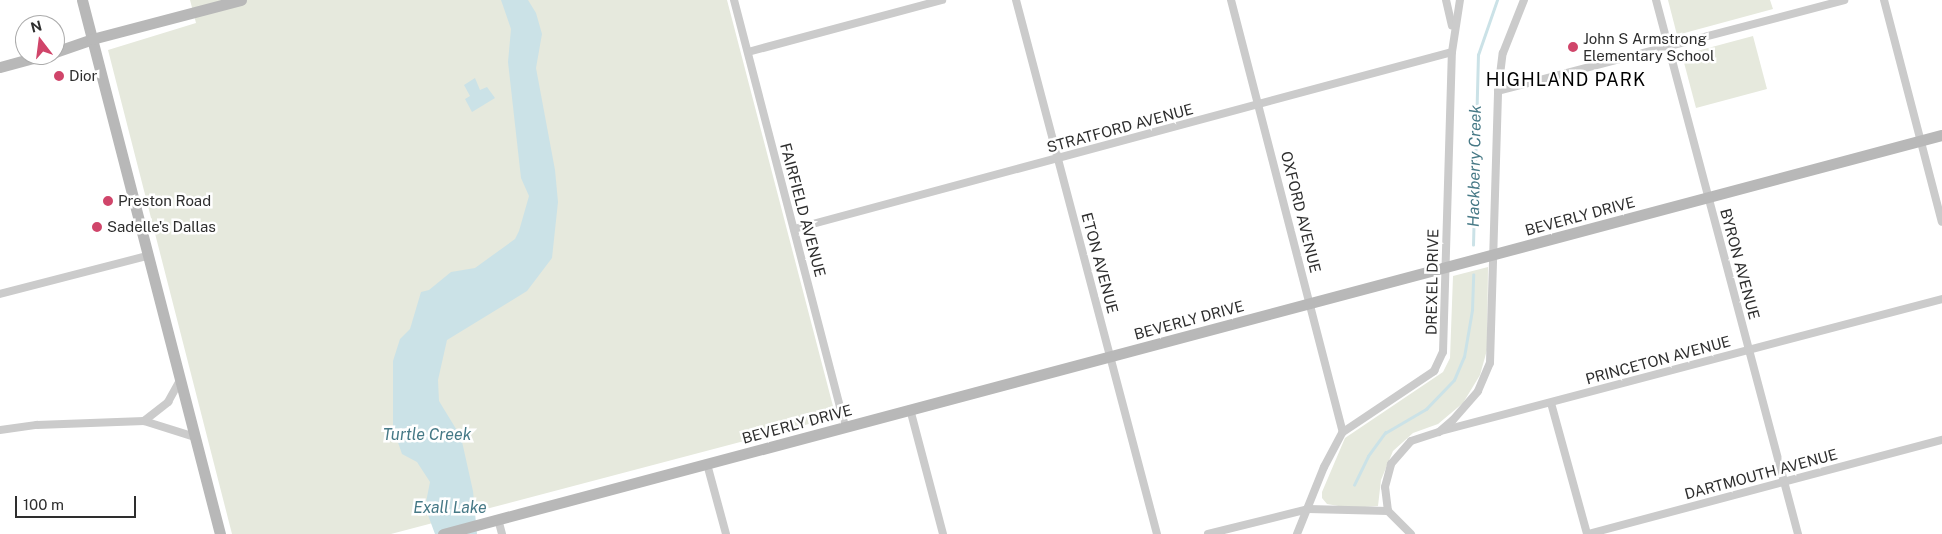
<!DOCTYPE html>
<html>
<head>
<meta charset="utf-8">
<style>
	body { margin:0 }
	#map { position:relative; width:1942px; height:534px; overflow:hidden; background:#fff; font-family:"Public Sans",sans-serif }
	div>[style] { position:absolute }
	.green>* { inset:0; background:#e6e9dd }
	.water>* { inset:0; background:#cbe2e7 }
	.stream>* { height:2.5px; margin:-1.25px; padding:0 1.25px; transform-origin:1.25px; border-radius:1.25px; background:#cbe2e7 }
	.street>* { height:8px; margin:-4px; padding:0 4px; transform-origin:4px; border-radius:4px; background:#cbcbcb }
	.secondary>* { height:11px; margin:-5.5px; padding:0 5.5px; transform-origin:5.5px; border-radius:5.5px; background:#b8b8b8 }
	.dots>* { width:14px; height:14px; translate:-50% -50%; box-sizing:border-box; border:2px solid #fff; border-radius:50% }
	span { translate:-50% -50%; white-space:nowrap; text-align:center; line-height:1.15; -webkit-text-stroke:5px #fff; paint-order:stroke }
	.poi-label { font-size:15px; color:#2e2e2e }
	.left { translate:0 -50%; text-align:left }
	.street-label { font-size:15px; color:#2e2e2e }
	.water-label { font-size:16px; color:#467986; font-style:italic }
	.quarter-label { font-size:18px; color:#000; letter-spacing:1px }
	.north { position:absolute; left:15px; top:15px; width:50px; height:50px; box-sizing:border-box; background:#fff; border:1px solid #ababab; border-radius:50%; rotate:345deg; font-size:14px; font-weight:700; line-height:20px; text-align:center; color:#2e2e2e }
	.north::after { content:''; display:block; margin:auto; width:18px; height:22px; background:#d0456a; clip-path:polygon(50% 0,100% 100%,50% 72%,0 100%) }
	.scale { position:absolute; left:15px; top:496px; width:121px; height:22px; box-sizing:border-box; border:2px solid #2e2e2e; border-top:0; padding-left:6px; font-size:15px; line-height:18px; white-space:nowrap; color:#2e2e2e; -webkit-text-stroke:4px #fff; paint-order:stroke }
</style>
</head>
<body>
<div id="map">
	<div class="green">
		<div style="clip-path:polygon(190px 0,727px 0,834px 410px,828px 419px,391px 534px,232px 534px,108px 50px,196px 23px)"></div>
		<div style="clip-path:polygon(1668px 0,1770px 0,1773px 9px,1677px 35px)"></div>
		<div style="clip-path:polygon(1753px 36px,1767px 89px,1696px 108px,1682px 55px)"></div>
		<div style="clip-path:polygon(1488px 267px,1487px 350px,1480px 375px,1463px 403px,1438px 424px,1413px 433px,1393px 451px,1381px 480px,1378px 506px,1350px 508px,1327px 504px,1322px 498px,1322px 492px,1345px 438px,1443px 372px,1450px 358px,1453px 276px)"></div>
	</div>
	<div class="water">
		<div style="clip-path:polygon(501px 0,528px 0,536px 13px,542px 34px,536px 68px,555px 170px,558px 202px,552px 258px,527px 291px,447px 340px,438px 380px,439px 401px,461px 437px,473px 491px,477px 534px,435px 534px,425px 507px,430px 482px,417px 462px,402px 454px,393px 428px,393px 361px,400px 339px,410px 329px,421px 292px,429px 290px,451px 272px,475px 268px,515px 239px,519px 231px,529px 196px,521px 178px,508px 62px,511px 29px)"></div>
		<div style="clip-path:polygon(475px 78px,480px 90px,487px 87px,495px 98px,472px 112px,465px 99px,470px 96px,464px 85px)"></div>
	</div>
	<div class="stream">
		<div style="left:1473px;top:245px;width:190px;rotate:-88.5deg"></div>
		<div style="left:1478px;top:55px;width:58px;rotate:-70.9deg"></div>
		<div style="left:1354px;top:485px;width:32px;rotate:-64deg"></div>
		<div style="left:1368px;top:456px;width:29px;rotate:-54deg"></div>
		<div style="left:1385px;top:433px;width:48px;rotate:-30.3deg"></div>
		<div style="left:1426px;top:409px;width:40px;rotate:-46deg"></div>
		<div style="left:1454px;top:380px;width:25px;rotate:-67deg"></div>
		<div style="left:1464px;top:357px;width:48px;rotate:-80.3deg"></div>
		<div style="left:1472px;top:310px;width:35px;rotate:-88deg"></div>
	</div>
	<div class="street">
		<div style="left:734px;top:0;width:441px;rotate:75.4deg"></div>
		<div style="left:1016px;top:0;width:552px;rotate:75.21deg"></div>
		<div style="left:1231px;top:0;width:446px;rotate:75.5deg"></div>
		<div style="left:1446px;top:0;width:26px;rotate:77deg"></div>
		<div style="left:1656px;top:0;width:553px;rotate:75.11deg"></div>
		<div style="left:1884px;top:0;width:229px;rotate:75.4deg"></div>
		<div style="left:748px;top:52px;width:201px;rotate:-15deg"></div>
		<div style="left:1498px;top:91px;width:358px;rotate:-14.7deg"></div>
		<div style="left:794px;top:229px;width:681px;rotate:-15.06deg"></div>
		<div style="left:0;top:294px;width:152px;rotate:-14.5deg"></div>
		<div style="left:1551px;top:403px;width:136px;rotate:74.6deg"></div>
		<div style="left:910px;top:409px;width:129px;rotate:75.2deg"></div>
		<div style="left:144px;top:421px;width:31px;rotate:-38deg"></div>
		<div style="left:168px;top:402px;width:25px;rotate:-61deg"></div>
		<div style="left:0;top:430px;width:37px;rotate:-8deg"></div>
		<div style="left:37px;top:425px;width:107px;rotate:-2.1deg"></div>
		<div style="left:144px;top:421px;width:53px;rotate:17.4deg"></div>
		<div style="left:1441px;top:431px;width:518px;rotate:-14.76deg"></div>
		<div style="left:707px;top:464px;width:73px;rotate:74.8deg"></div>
		<div style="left:498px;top:519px;width:16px;rotate:75deg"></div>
		<div style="left:1208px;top:534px;width:103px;rotate:-14deg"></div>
		<div style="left:1308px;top:509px;width:80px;rotate:1.4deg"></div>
		<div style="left:1297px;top:534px;width:72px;rotate:-68.1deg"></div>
		<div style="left:1324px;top:467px;width:40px;rotate:-62deg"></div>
		<div style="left:1343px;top:432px;width:110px;rotate:-33.8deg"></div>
		<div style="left:1434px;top:371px;width:21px;rotate:-65deg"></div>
		<div style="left:1443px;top:352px;width:300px;rotate:-88.3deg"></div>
		<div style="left:1452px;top:52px;width:53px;rotate:-81.3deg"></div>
		<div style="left:1411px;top:534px;width:33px;rotate:-135deg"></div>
		<div style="left:1388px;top:511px;width:24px;rotate:-97deg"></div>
		<div style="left:1385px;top:487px;width:24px;rotate:-75deg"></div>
		<div style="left:1391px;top:464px;width:30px;rotate:-49deg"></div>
		<div style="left:1411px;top:441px;width:29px;rotate:-18deg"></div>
		<div style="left:1439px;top:432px;width:18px;rotate:-41deg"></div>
		<div style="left:1453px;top:420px;width:38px;rotate:-49deg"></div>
		<div style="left:1478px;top:391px;width:30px;rotate:-67deg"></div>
		<div style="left:1490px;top:363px;width:272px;rotate:-88.3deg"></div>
		<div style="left:1498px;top:91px;width:38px;rotate:-83deg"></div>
		<div style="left:1503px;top:53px;width:57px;rotate:-68.4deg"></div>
		<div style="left:1588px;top:534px;width:366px;rotate:-14.9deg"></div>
	</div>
	<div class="secondary">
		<div style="left:82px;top:0;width:552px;rotate:75.51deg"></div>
		<div style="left:55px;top:52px;width:39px;rotate:-19deg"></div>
		<div style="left:92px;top:39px;width:154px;rotate:-14.7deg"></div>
		<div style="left:0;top:67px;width:46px;rotate:-15.3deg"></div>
		<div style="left:443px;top:534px;width:1551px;rotate:-14.91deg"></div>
	</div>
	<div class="dots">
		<div style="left:1573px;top:47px;background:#d0456a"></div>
		<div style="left:59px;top:76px;background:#d0456a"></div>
		<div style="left:108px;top:201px;background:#d0456a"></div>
		<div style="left:97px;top:227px;background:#d0456a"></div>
	</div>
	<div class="poi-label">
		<span class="left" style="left:1583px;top:47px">John S Armstrong<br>Elementary School</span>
		<span class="left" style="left:69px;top:76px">Dior</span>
		<span class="left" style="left:118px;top:201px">Preston Road</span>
		<span class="left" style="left:107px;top:227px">Sadelle's Dallas</span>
	</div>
	<div class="street-label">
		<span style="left:1120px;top:128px;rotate:-15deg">STRATFORD AVENUE</span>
		<span style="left:803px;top:210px;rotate:75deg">FAIRFIELD AVENUE</span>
		<span style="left:1301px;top:212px;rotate:76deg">OXFORD AVENUE</span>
		<span style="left:1580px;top:216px;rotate:-15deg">BEVERLY DRIVE</span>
		<span style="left:1100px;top:263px;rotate:75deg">ETON AVENUE</span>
		<span style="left:1740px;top:264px;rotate:75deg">BYRON AVENUE</span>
		<span style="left:1432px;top:282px;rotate:-89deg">DREXEL DRIVE</span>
		<span style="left:1189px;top:320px;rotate:-15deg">BEVERLY DRIVE</span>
		<span style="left:1658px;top:360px;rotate:-15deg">PRINCETON AVENUE</span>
		<span style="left:797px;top:424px;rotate:-15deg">BEVERLY DRIVE</span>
		<span style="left:1761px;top:474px;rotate:-15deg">DARTMOUTH AVENUE</span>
	</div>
	<div class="water-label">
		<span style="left:1475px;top:166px;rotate:-89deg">Hackberry Creek</span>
		<span style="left:427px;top:435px">Turtle Creek</span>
		<span style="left:450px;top:508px">Exall Lake</span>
	</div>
	<div class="quarter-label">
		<span style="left:1566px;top:80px">HIGHLAND PARK</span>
	</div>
	<div class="north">N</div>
	<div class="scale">100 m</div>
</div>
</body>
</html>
